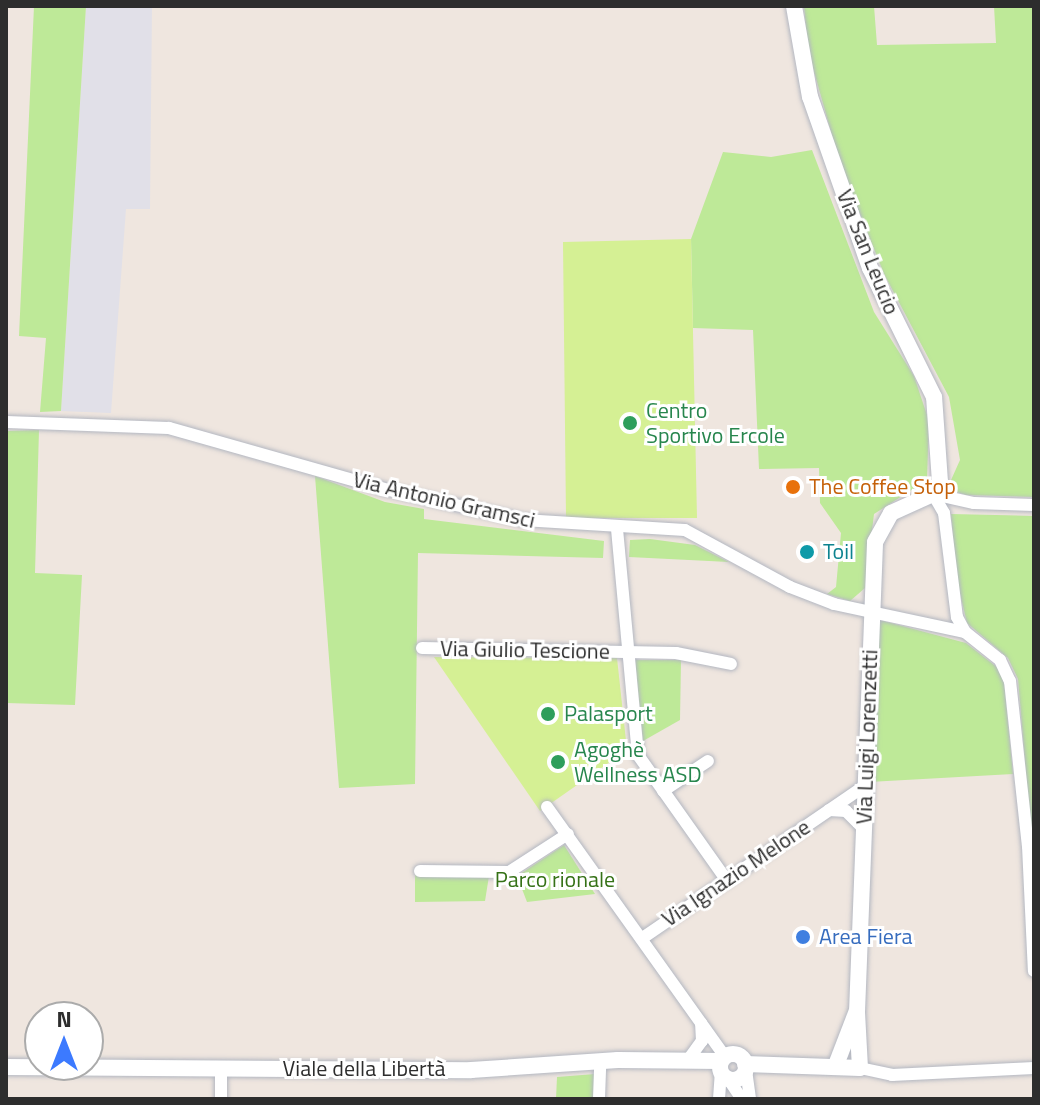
<!DOCTYPE html>
<html>
<head>
<meta charset="utf-8">
<style>
	body { margin:0 }
	#map { position:relative; width:1040px; height:1105px; overflow:hidden; background:#efe6df; font-family:"Titillium Web",sans-serif }
	div>[style] { position:absolute }
	.industrial>* { inset:0; background:#e1e0e8 }
	.green>* { inset:0; background:#bee998 }
	.pitch>* { inset:0; background:#d5f094 }
	.roads { filter:drop-shadow(0 0 2px #b3b7c1) drop-shadow(0 0 2px #b3b7c1) }
	.minor>* { height:12px; margin:-6px; padding:0 6px; transform-origin:6px; border-radius:6px; background:#fff }
	.tertiary>* { height:16px; margin:-8px; padding:0 8px; transform-origin:8px; border-radius:8px; background:#fff }
	.tertiary>.ring { margin:-8px; padding:0; box-sizing:content-box; background:none; border:16px solid #fff; border-radius:50% }
	.dots>* { width:22px; height:22px; translate:-50% -50%; box-sizing:border-box; border:4px solid #fff; border-radius:50% }
	span { translate:-50% -50%; white-space:nowrap; text-align:center; line-height:1.15; -webkit-text-stroke:6px #fff; paint-order:stroke }
	.street-label { font-size:22px; color:#2d2d2d }
	.leisure-label { font-size:22px; color:#27864d }
	.left { translate:0 -50%; text-align:left }
	.food-label { font-size:22px; color:#c56008 }
	.culture-label { font-size:22px; color:#0d838f }
	.park-label { font-size:22px; color:#357116 }
	.shop-label { font-size:22px; color:#366cbe }
	.frame { position:absolute; inset:0; border:8px solid #2d2d2d; pointer-events:none }
	.north { position:absolute; left:24px; top:1001px; width:80px; height:80px; box-sizing:border-box; background:#fff; border:2px solid #ababab; border-radius:50%; rotate:0deg; font-size:22px; font-weight:700; line-height:32px; text-align:center; color:#2d2d2d }
	.north::after { content:''; display:block; margin:auto; width:28px; height:36px; background:#3c7aff; clip-path:polygon(50% 0,100% 100%,50% 72%,0 100%) }
</style>
</head>
<body>
<div id="map">
	<div class="industrial">
		<div style="clip-path:polygon(86px 6px,152px 6px,150px 209px,126px 209px,111px 413px,61px 411px)"></div>
	</div>
	<div class="green">
		<div style="clip-path:polygon(34px 6px,86px 6px,61px 411px,40px 412px,46px 338px,19px 336px)"></div>
		<div style="clip-path:polygon(804px 6px,874px 6px,877px 45px,996px 43px,994px 6px,1034px 6px,1034px 497px,966px 495px,947px 489px,960px 460px,949px 397px,884px 274px,840px 164px,808px 50px)"></div>
		<div style="clip-path:polygon(812px 150px,874px 312px,914px 376px,929px 421px,927px 480px,874px 514px,865px 588px,850px 601px,827px 594px,836px 587px,841px 533px,820px 503px,819px 468px,759px 469px,753px 330px,693px 328px,691px 239px,723px 152px,771px 157px)"></div>
		<div style="clip-path:polygon(39px 430px,35px 573px,82px 575px,75px 705px,6px 703px,6px 431px)"></div>
		<div style="clip-path:polygon(315px 476px,385px 502px,424px 509px,424px 519px,604px 541px,603px 558px,418px 553px,415px 784px,339px 788px)"></div>
		<div style="clip-path:polygon(951px 514px,1034px 516px,1034px 868px,1018px 679px,1008px 658px,967px 623px,957px 581px)"></div>
		<div style="clip-path:polygon(650px 539px,695px 545px,729px 562px,629px 557px,630px 540px)"></div>
		<div style="clip-path:polygon(876px 619px,966px 643px,998px 668px,1004px 681px,1013px 774px,869px 782px)"></div>
		<div style="clip-path:polygon(635px 660px,681px 660px,680px 720px,643px 741px)"></div>
		<div style="clip-path:polygon(564px 845px,595px 894px,527px 902px,517px 876px)"></div>
		<div style="clip-path:polygon(415px 875px,489px 876px,485px 901px,415px 902px)"></div>
		<div style="clip-path:polygon(595px 1074px,594px 1099px,556px 1099px,557px 1077px)"></div>
	</div>
	<div class="pitch">
		<div style="clip-path:polygon(691px 239px,697px 518px,566px 518px,563px 242px)"></div>
		<div style="clip-path:polygon(434px 657px,617px 658px,627px 750px,540px 811px)"></div>
	</div>
	<div class="roads">
		<div class="minor">
			<div style="left:6px;top:422px;width:163px;rotate:2.1deg"></div>
			<div style="left:169px;top:428px;width:223px;rotate:15.8deg"></div>
			<div style="left:384px;top:489px;width:142px;rotate:12.6deg"></div>
			<div style="left:523px;top:520px;width:162px;rotate:3.5deg"></div>
			<div style="left:685px;top:530px;width:119px;rotate:28.5deg"></div>
			<div style="left:790px;top:587px;width:47px;rotate:21.1deg"></div>
			<div style="left:834px;top:604px;width:134px;rotate:12.1deg"></div>
			<div style="left:933px;top:494px;width:22px;rotate:60deg"></div>
			<div style="left:944px;top:513px;width:105px;rotate:82.9deg"></div>
			<div style="left:957px;top:617px;width:17px;rotate:62deg"></div>
			<div style="left:965px;top:632px;width:45px;rotate:38.7deg"></div>
			<div style="left:1000px;top:660px;width:23px;rotate:65deg"></div>
			<div style="left:1010px;top:681px;width:166px;rotate:83.8deg"></div>
			<div style="left:1028px;top:846px;width:125px;rotate:87.3deg"></div>
			<div style="left:933px;top:494px;width:42px;rotate:12.4deg"></div>
			<div style="left:974px;top:503px;width:60px;rotate:1.9deg"></div>
			<div style="left:617px;top:529px;width:227px;rotate:84.7deg"></div>
			<div style="left:638px;top:755px;width:151px;rotate:54.7deg"></div>
			<div style="left:422px;top:648px;width:254px;rotate:1.1deg"></div>
			<div style="left:676px;top:653px;width:56px;rotate:11.3deg"></div>
			<div style="left:663px;top:791px;width:54px;rotate:-33.7deg"></div>
			<div style="left:547px;top:807px;width:307px;rotate:54.5deg"></div>
			<div style="left:829px;top:810px;width:17px;rotate:3deg"></div>
			<div style="left:846px;top:811px;width:24px;rotate:45deg"></div>
			<div style="left:420px;top:871px;width:89px;rotate:0.6deg"></div>
			<div style="left:509px;top:872px;width:70px;rotate:-32.8deg"></div>
			<div style="left:644px;top:937px;width:265px;rotate:-34.4deg"></div>
			<div style="left:688px;top:1060px;width:24px;rotate:-54deg"></div>
			<div style="left:702px;top:1041px;width:18px;rotate:-93deg"></div>
			<div style="left:221px;top:1068px;width:31px;rotate:90deg"></div>
			<div style="left:860px;top:1068px;width:33px;rotate:12deg"></div>
			<div style="left:892px;top:1075px;width:142px;rotate:-2.8deg"></div>
			<div style="left:746px;top:1070px;width:29px;rotate:82deg"></div>
			<div style="left:729px;top:1080px;width:23px;rotate:56deg"></div>
			<div style="left:599px;top:1099px;width:37px;rotate:-88deg"></div>
			<div style="left:719px;top:1099px;width:26px;rotate:-86deg"></div>
		</div>
		<div class="tertiary">
			<div class="ring" style="left:720px;top:1054px;width:10px;height:10px"></div>
			<div style="left:745px;top:1064px;width:115px;rotate:2deg"></div>
			<div style="left:860px;top:1068px;width:56px;rotate:-93.1deg"></div>
			<div style="left:857px;top:1012px;width:470px;rotate:-87.8deg"></div>
			<div style="left:875px;top:542px;width:33px;rotate:-61deg"></div>
			<div style="left:891px;top:513px;width:46px;rotate:-24.3deg"></div>
			<div style="left:933px;top:494px;width:14px;rotate:-60deg"></div>
			<div style="left:940px;top:482px;width:85px;rotate:-94deg"></div>
			<div style="left:934px;top:397px;width:144px;rotate:-116.4deg"></div>
			<div style="left:870px;top:268px;width:181px;rotate:-109.3deg"></div>
			<div style="left:810px;top:97px;width:92px;rotate:-100deg"></div>
			<div style="left:836px;top:1065px;width:56px;rotate:-69deg"></div>
			<div style="left:6px;top:1067px;width:465px;rotate:0.4deg"></div>
			<div style="left:471px;top:1070px;width:147px;rotate:-3.9deg"></div>
			<div style="left:618px;top:1060px;width:103px;rotate:0.6deg"></div>
		</div>
	</div>
	<div class="dots">
		<div style="left:630px;top:423px;background:#2e9e5b"></div>
		<div style="left:793px;top:487px;background:#e8710a"></div>
		<div style="left:807px;top:552px;background:#0f9aa8"></div>
		<div style="left:548px;top:714px;background:#2e9e5b"></div>
		<div style="left:558px;top:762px;background:#2e9e5b"></div>
		<div style="left:803px;top:937px;background:#3f7fe0"></div>
	</div>
	<div class="street-label">
		<span style="left:868px;top:252px;rotate:68deg">Via San Leucio</span>
		<span style="left:444px;top:500px;rotate:13deg">Via Antonio Gramsci</span>
		<span style="left:525px;top:650px;rotate:1deg">Via Giulio Tescione</span>
		<span style="left:867px;top:737px;rotate:-88deg">Via Luigi Lorenzetti</span>
		<span style="left:736px;top:873px;rotate:-34deg">Via Ignazio Melone</span>
		<span style="left:364px;top:1069px">Viale della Libertà</span>
	</div>
	<div class="leisure-label">
		<span class="left" style="left:646px;top:423px">Centro<br>Sportivo Ercole</span>
		<span class="left" style="left:564px;top:714px">Palasport</span>
		<span class="left" style="left:574px;top:762px">Agoghè<br>Wellness ASD</span>
	</div>
	<div class="food-label">
		<span class="left" style="left:809px;top:487px">The Coffee Stop</span>
	</div>
	<div class="culture-label">
		<span class="left" style="left:823px;top:552px">Toil</span>
	</div>
	<div class="park-label">
		<span style="left:555px;top:880px">Parco rionale</span>
	</div>
	<div class="shop-label">
		<span class="left" style="left:819px;top:937px">Area Fiera</span>
	</div>
	<div class="frame"></div>
	<div class="north">N</div>
</div>
</body>
</html>
